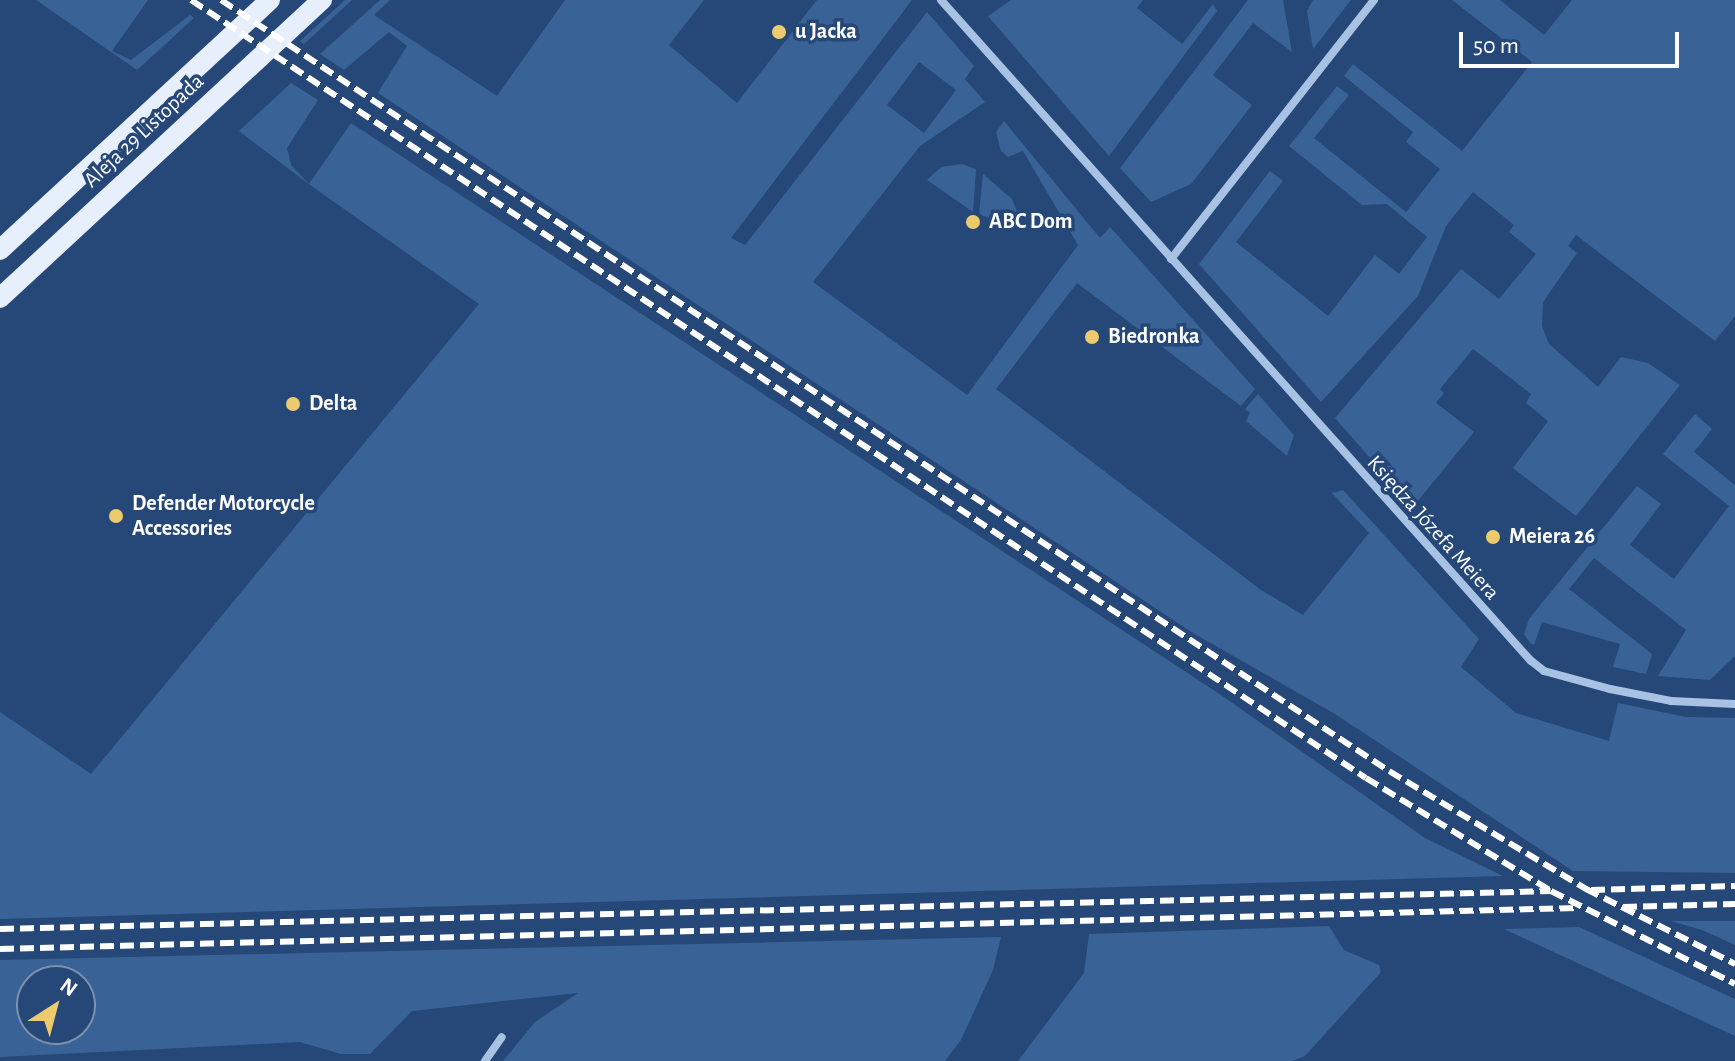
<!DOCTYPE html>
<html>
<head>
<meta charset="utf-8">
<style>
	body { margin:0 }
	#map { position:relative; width:1735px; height:1061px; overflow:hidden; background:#264878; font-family:"Alegreya Sans",sans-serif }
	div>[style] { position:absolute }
	.green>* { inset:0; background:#396296 }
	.minor>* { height:8px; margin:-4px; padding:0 4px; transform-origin:4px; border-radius:4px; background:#a8c2e3 }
	.primary>* { height:20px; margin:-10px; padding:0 10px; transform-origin:10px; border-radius:10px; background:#e7effc }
	.rail>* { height:6px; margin-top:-3px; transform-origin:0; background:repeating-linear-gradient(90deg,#fff 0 14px,transparent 0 20px) }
	.dots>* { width:22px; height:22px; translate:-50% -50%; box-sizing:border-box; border:4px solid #264878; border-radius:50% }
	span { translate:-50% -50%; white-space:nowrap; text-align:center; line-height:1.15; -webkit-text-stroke:7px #264878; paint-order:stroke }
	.poi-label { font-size:22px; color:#fff; font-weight:700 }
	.left { translate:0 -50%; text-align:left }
	.street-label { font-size:22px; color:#fff }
	.north { position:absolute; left:16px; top:965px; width:80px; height:80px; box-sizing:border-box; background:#264878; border:2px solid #7d91ae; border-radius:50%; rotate:36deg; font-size:22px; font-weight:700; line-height:32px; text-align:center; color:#fff }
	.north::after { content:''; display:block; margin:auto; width:28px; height:36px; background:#ecca6e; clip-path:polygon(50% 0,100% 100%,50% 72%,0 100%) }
	.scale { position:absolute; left:1459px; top:32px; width:220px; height:36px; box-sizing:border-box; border:4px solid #fff; border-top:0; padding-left:10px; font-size:24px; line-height:28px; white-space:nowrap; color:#fff; -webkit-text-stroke:6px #264878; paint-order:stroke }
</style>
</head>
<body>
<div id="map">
	<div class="green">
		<div style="clip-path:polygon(36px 0,148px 0,112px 51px,131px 60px,190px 15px,194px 18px,137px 70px)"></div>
		<div style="clip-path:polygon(345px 0,352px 0,304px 44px,300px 41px)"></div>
		<div style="clip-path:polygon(evenodd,380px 0,390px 0,374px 15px,497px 96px,565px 0,704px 0,669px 45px,737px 103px,817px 0,912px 0,731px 238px,745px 245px,927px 12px,974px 66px,965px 79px,985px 102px,920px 146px,813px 282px,967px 395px,1078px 245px,1023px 151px,1008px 157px,1001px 151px,996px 132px,1004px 121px,1100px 238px,1110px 227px,1255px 389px,1241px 406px,1077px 283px,996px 389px,1261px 590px,1303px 615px,1369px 533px,1332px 493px,1343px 490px,1479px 639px,1461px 667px,1516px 713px,1609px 741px,1618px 703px,1686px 717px,1735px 718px,1735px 873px,1573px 871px,1335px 714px,1193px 633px,378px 93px,407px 46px,389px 32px,344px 70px,320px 54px,380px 0,919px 62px,956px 90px,924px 133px,887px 105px,919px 62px)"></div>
		<div style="clip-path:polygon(1011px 0,1143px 0,1137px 8px,1182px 44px,1213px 4px,1217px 11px,1109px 156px,988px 16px)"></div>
		<div style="clip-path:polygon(1248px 0,1283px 0,1292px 52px,1253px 23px,1213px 75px,1252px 105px,1191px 184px,1151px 202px,1120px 168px)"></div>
		<div style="clip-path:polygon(1313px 0,1351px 0,1313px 49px,1307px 11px)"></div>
		<div style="clip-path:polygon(1452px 0,1500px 0,1544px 35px,1572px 0,1735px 0,1735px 316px,1715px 341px,1576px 235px,1568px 246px,1577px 253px,1543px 302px,1542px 326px,1549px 344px,1598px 387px,1621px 357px,1648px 363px,1680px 385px,1576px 516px,1513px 468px,1548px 421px,1526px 403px,1531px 394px,1473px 349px,1440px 389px,1444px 393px,1436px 403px,1474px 432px,1413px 507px,1335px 418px,1461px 269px,1499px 299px,1536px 254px,1509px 232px,1514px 225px,1473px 192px,1446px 226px,1418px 296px,1321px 402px,1199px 264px,1270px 171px,1283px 181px,1236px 242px,1291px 286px,1328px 316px,1375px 255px,1399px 274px,1427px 237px,1387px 204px,1362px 205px,1289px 146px,1337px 86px,1349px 95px,1314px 138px,1406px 212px,1440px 169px,1406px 142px,1413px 132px,1344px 76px,1353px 64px,1462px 151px,1532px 62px)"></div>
		<div style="clip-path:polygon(291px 83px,318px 100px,287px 148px,291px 165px,309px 184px,351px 123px,1221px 695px,1425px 838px,1503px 876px,0 919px,0 712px,91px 774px,479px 304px,310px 185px,239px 131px)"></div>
		<div style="clip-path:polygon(962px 164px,976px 169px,973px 212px,927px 180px,941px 167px)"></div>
		<div style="clip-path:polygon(983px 174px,1012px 199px,1023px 226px,979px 215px)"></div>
		<div style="clip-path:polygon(1258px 394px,1294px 435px,1287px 456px,1246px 421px,1250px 413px,1245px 409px)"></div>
		<div style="clip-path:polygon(1695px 414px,1712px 429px,1694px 452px,1735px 485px,1735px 656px,1710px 680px,1658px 676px,1686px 630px,1594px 558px,1569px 589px,1652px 654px,1646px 674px,1613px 667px,1620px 644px,1542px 622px,1534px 645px,1530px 643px,1524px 634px,1529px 619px,1637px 486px,1661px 504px,1630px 545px,1674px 579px,1729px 506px,1663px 454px)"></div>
		<div style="clip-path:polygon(1671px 921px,1735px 921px,1735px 945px,1702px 930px)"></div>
		<div style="clip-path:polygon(1329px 926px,1344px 950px,1379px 965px,1381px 972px,1305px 1056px,1292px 1061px,1018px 1061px,1084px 973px,1089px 934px)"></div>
		<div style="clip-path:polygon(1579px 927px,1735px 999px,1735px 1036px,1504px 929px)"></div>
		<div style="clip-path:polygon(evenodd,1001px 937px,993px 970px,961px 1040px,945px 1061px,503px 1061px,535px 1022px,578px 993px,412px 1011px,370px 1054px,341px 1054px,300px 1042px,0 1057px,0 960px,1001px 937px,80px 981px,80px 1029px,32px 1029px,32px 981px,80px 981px)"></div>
	</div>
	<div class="minor">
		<div style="left:941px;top:0;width:885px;rotate:48.25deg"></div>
		<div style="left:1530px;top:660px;width:18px;rotate:38deg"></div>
		<div style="left:1544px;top:671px;width:68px;rotate:15.3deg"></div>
		<div style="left:1610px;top:689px;width:62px;rotate:11.1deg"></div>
		<div style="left:1671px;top:701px;width:64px;rotate:2.7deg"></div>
		<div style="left:1171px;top:259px;width:329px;rotate:-51.9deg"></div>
		<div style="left:485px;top:1061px;width:29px;rotate:-55deg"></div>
	</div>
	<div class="primary">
		<div style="left:0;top:250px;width:368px;rotate:-42.8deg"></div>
		<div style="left:0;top:298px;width:439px;rotate:-42.8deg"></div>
	</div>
	<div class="rail">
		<div style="left:191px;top:0;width:1409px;rotate:33.51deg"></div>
		<div style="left:1366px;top:778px;width:217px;rotate:31.4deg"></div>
		<div style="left:1551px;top:891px;width:206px;rotate:26.8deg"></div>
		<div style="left:221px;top:0;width:1400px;rotate:33.43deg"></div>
		<div style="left:1389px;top:771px;width:230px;rotate:30.9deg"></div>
		<div style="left:1586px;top:889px;width:167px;rotate:26.7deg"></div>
		<div style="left:1591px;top:890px;width:144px;rotate:-1.6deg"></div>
		<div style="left:1623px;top:907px;width:112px;rotate:-1.5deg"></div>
		<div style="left:0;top:929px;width:1551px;rotate:-1.4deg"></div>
		<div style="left:0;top:949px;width:1580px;rotate:-1.49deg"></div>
	</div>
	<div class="dots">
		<div style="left:779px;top:32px;background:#ecca6e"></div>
		<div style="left:973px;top:222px;background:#ecca6e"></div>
		<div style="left:1092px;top:337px;background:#ecca6e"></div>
		<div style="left:293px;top:404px;background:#ecca6e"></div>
		<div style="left:116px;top:516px;background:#ecca6e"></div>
		<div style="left:1493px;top:537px;background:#ecca6e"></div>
	</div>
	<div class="poi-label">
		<span class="left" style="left:795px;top:32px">u Jacka</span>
		<span class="left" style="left:989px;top:222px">ABC Dom</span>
		<span class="left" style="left:1108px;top:337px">Biedronka</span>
		<span class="left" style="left:309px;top:404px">Delta</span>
		<span class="left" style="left:132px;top:516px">Defender Motorcycle<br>Accessories</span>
		<span class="left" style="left:1509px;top:537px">Meiera 26</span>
	</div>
	<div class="street-label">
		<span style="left:144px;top:131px;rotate:-43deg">Aleja 29 Listopada</span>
		<span style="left:1433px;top:528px;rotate:48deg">Księdza Józefa Meiera</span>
	</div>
	<div class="north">N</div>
	<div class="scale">50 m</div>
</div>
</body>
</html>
